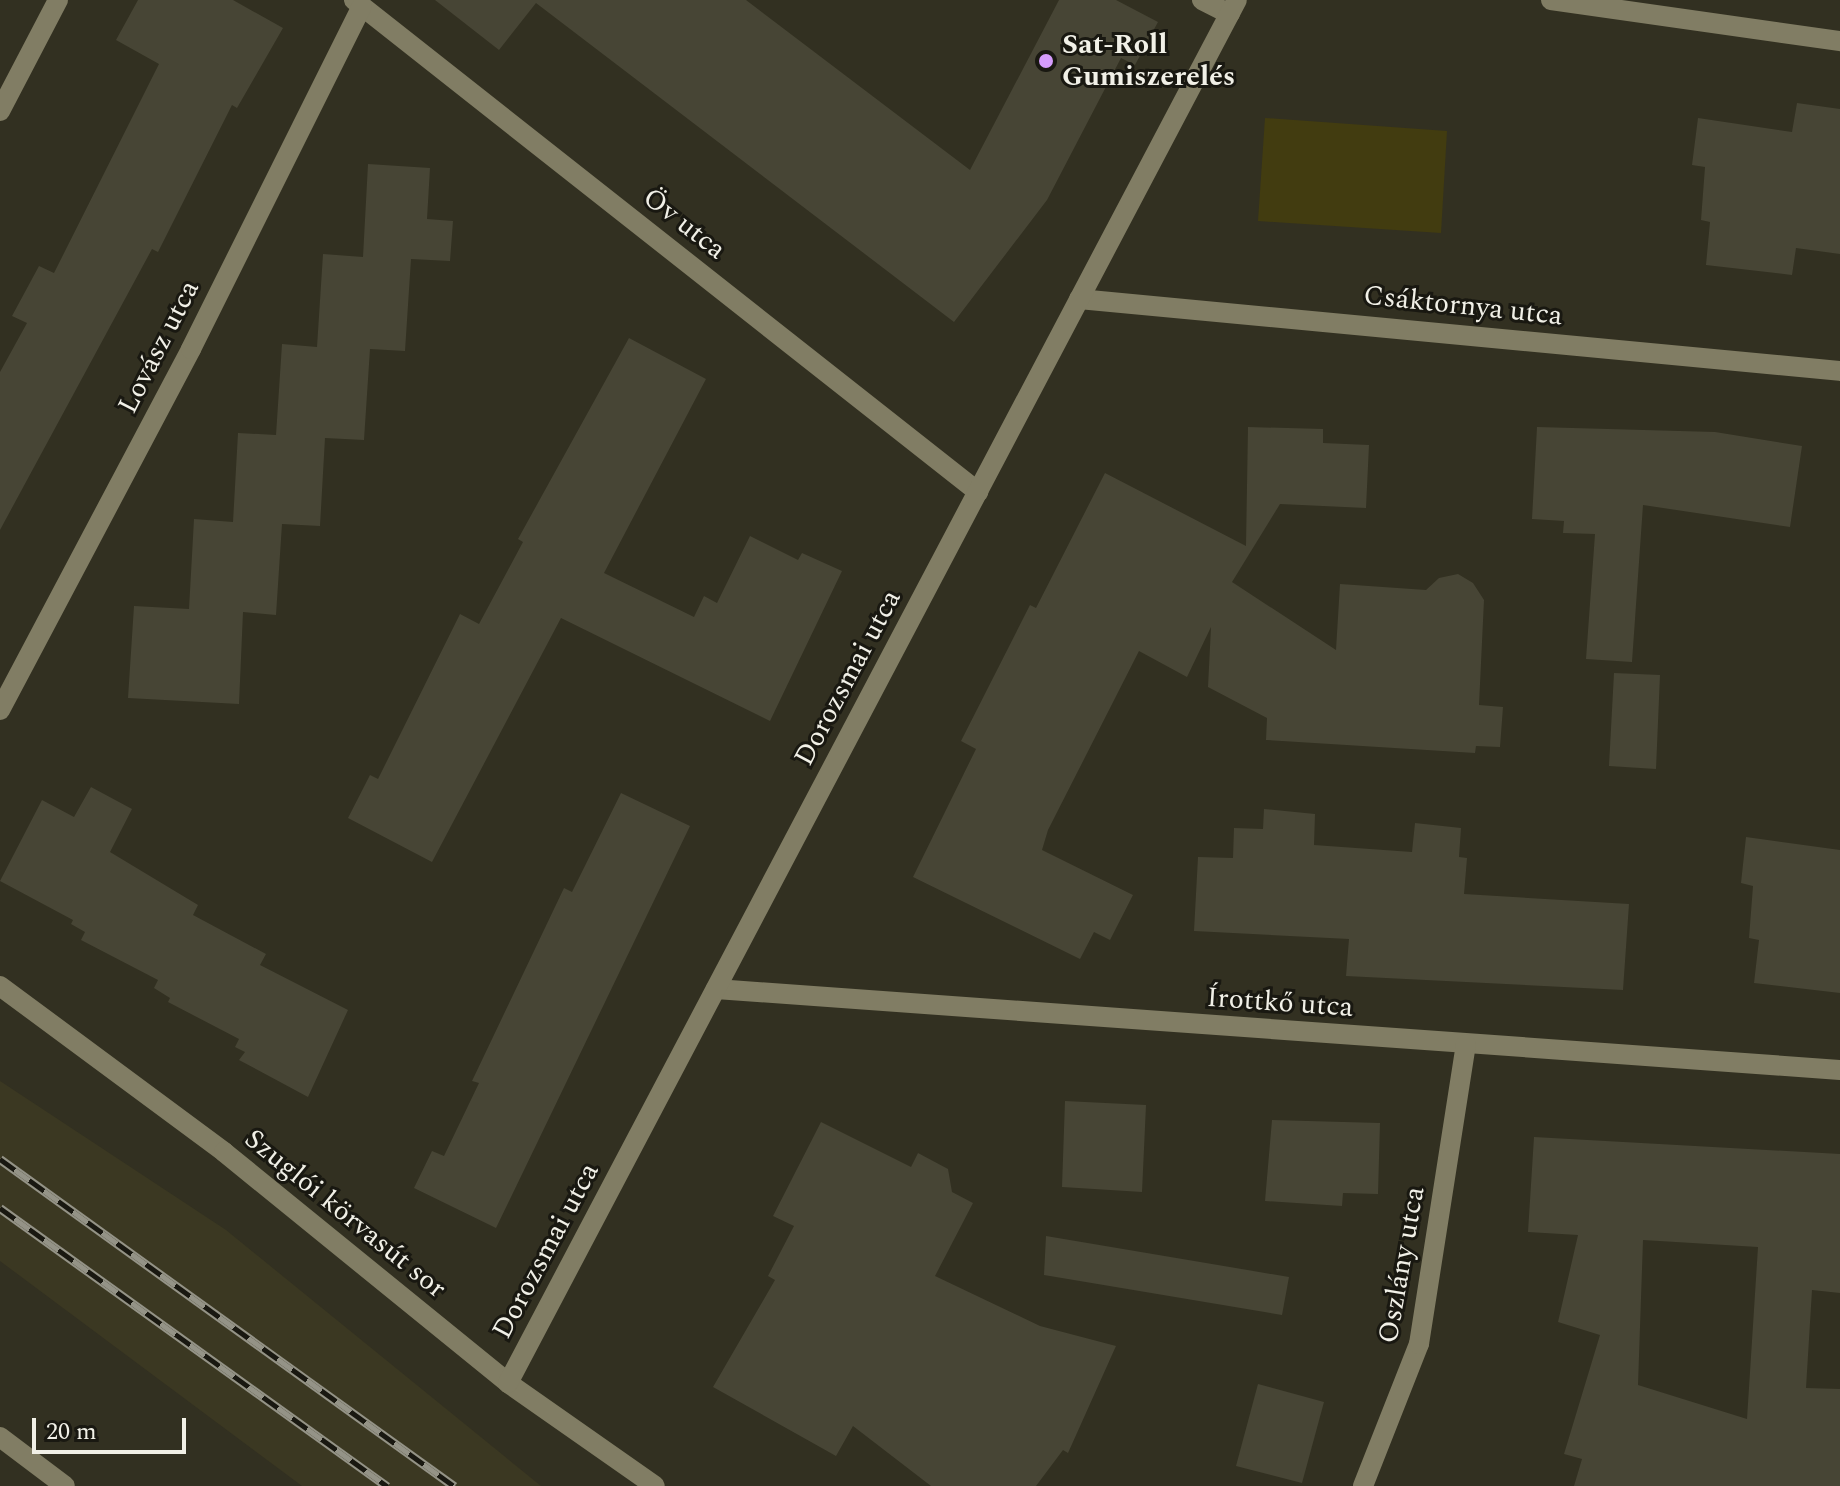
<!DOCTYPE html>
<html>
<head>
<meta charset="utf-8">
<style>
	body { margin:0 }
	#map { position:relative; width:1840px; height:1486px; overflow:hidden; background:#323021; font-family:Spectral,serif }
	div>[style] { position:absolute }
	.built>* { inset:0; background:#3b3822 }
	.green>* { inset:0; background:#423c10 }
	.building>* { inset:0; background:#474535 }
	.minor>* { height:20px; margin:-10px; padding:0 10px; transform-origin:10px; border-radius:10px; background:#817d64 }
	.rail>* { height:9px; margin-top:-4.5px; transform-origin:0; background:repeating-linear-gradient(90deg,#191811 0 18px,#949387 0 36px); box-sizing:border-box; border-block:2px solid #949387 }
	.dots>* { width:22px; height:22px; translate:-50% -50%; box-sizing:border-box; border:4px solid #191811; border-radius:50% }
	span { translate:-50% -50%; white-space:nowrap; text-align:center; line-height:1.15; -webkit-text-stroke:6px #191811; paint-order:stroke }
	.poi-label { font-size:28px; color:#f1f0e7; font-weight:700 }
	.left { translate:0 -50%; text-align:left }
	.street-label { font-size:28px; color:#f1f0e7 }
	.scale { position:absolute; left:32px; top:1418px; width:154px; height:36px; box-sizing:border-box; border:4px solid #f1f0e7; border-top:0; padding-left:10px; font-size:24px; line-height:28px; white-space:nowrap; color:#f1f0e7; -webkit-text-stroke:6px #191811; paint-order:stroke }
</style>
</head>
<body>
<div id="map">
	<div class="built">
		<div style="clip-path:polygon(0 1081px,226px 1230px,541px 1486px,302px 1486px,0 1261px)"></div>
	</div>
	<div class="green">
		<div style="clip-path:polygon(1265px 118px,1447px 131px,1441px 233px,1258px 221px)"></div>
	</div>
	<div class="building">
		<div style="clip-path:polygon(138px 0,233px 0,283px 28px,237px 108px,232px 105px,158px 252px,152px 249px,0 530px,0 372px,27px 323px,12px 316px,39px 266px,54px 273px,159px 64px,116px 40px)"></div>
		<div style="clip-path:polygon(435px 0,746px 0,970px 170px,1059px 0,1116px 0,1158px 22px,1135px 65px,1121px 58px,1047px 200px,954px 322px,536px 3px,499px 50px)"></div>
		<div style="clip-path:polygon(1797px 103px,1840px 109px,1840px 254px,1796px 248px,1792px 275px,1706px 265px,1710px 222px,1701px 220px,1705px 167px,1692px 165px,1698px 118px,1792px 132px)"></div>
		<div style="clip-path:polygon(368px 164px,430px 168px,427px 219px,453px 221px,450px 261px,411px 259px,405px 351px,370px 349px,364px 440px,325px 438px,320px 526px,282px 524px,276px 615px,243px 612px,239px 704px,128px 698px,134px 606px,189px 609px,194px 519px,233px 522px,238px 433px,276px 435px,282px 344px,317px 347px,323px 254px,363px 257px)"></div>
		<div style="clip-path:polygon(629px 338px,706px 379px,604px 573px,694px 617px,704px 596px,717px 603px,750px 536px,798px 560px,802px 553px,842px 571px,770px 721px,561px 618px,432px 862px,348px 818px,370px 775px,378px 779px,460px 614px,479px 624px,523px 542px,518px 539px)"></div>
		<div style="clip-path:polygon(1248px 427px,1323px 429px,1323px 443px,1369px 445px,1366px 508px,1280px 504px,1232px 582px,1336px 650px,1340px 584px,1426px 590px,1439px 578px,1458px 574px,1473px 583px,1484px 600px,1479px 705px,1503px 707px,1500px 747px,1476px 746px,1475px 753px,1266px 740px,1267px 718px,1208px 687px,1211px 627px,1187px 677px,1139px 651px,1048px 830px,1042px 850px,1133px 895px,1110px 940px,1094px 932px,1080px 959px,913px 877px,976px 749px,961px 741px,1030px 605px,1036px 608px,1105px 473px,1246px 546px)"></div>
		<div style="clip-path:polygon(1537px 427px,1715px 432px,1802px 446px,1790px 527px,1643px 505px,1632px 662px,1586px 659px,1595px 534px,1563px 533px,1564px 521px,1532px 519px)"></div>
		<div style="clip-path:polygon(1614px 673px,1660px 675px,1656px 769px,1609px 766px)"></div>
		<div style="clip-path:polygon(91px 787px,132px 809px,110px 852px,198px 905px,193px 915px,266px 954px,260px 965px,348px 1010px,308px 1097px,239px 1060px,245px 1052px,235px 1047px,239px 1039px,168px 1002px,170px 998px,154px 988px,158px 980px,81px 940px,85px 932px,71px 924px,73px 920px,0 881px,42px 800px,74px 817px)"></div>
		<div style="clip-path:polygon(621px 793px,690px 826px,496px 1228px,414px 1188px,432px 1151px,444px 1156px,479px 1083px,472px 1081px,564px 888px,572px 892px)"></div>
		<div style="clip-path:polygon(1264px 809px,1315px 814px,1314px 845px,1412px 852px,1415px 823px,1461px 828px,1459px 857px,1467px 858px,1464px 894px,1629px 904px,1623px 990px,1346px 976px,1349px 939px,1194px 931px,1198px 857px,1233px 858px,1234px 828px,1263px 829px)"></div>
		<div style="clip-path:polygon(1746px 837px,1840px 850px,1840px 993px,1754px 983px,1759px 940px,1749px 938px,1753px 886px,1741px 883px)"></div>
		<div style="clip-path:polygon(1065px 1101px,1146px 1105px,1142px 1192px,1062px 1187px)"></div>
		<div style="clip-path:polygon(1272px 1120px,1380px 1123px,1378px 1194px,1343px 1193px,1342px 1206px,1265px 1201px)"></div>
		<div style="clip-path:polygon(821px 1122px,911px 1167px,918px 1153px,948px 1169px,952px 1192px,973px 1203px,935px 1276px,1040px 1326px,1116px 1346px,1068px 1453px,1063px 1450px,1036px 1486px,931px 1486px,853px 1426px,836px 1456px,713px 1387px,775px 1280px,768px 1276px,794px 1226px,773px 1216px)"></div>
		<div style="clip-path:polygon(evenodd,1534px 1137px,1840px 1154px,1840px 1293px,1812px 1290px,1806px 1388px,1840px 1389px,1840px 1486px,1574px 1486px,1582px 1459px,1564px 1454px,1600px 1335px,1558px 1322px,1578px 1235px,1528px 1232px,1534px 1137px,1643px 1240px,1758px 1247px,1747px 1419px,1638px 1385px,1643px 1240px)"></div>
		<div style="clip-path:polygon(1046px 1236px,1289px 1277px,1282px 1315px,1044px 1275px)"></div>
		<div style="clip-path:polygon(1258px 1384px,1324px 1402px,1302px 1483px,1236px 1466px)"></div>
	</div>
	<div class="minor">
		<div style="left:354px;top:0;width:795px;rotate:38.25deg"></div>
		<div style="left:1202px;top:0;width:31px;rotate:27deg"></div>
		<div style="left:1551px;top:0;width:292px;rotate:8.1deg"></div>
		<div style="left:0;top:111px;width:125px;rotate:-62.4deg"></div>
		<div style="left:1079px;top:299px;width:764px;rotate:5.4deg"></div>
		<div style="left:0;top:710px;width:408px;rotate:-62.1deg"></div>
		<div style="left:191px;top:349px;width:383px;rotate:-63.5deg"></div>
		<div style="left:0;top:986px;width:279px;rotate:36.5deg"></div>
		<div style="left:224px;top:1152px;width:366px;rotate:39.1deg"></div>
		<div style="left:508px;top:1383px;width:179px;rotate:35deg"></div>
		<div style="left:716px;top:989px;width:1127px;rotate:4.12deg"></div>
		<div style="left:508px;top:1383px;width:1563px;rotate:-62.21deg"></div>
		<div style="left:0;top:1437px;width:81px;rotate:37deg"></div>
		<div style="left:1363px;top:1486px;width:153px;rotate:-68.5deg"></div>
		<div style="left:1419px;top:1344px;width:303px;rotate:-81.1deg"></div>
	</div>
	<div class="rail">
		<div style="left:0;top:1159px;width:560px;rotate:35.76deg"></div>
		<div style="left:0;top:1208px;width:477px;rotate:35.7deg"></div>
	</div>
	<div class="dots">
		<div style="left:1046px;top:61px;background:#d59cfb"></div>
	</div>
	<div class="poi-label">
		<span class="left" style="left:1062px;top:61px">Sat-Roll<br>Gumiszerelés</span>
	</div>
	<div class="street-label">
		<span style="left:684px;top:224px;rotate:38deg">Öv utca</span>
		<span style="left:1463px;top:306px;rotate:6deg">Csáktornya utca</span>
		<span style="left:159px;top:347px;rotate:-63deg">Lovász utca</span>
		<span style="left:848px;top:678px;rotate:-62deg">Dorozsmai utca</span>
		<span style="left:1280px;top:1003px;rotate:4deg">Írottkő utca</span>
		<span style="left:345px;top:1214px;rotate:39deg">Szuglói körvasút sor</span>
		<span style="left:546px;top:1251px;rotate:-62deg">Dorozsmai utca</span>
		<span style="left:1402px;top:1265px;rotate:-80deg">Oszlány utca</span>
	</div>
	<div class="scale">20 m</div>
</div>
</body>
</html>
